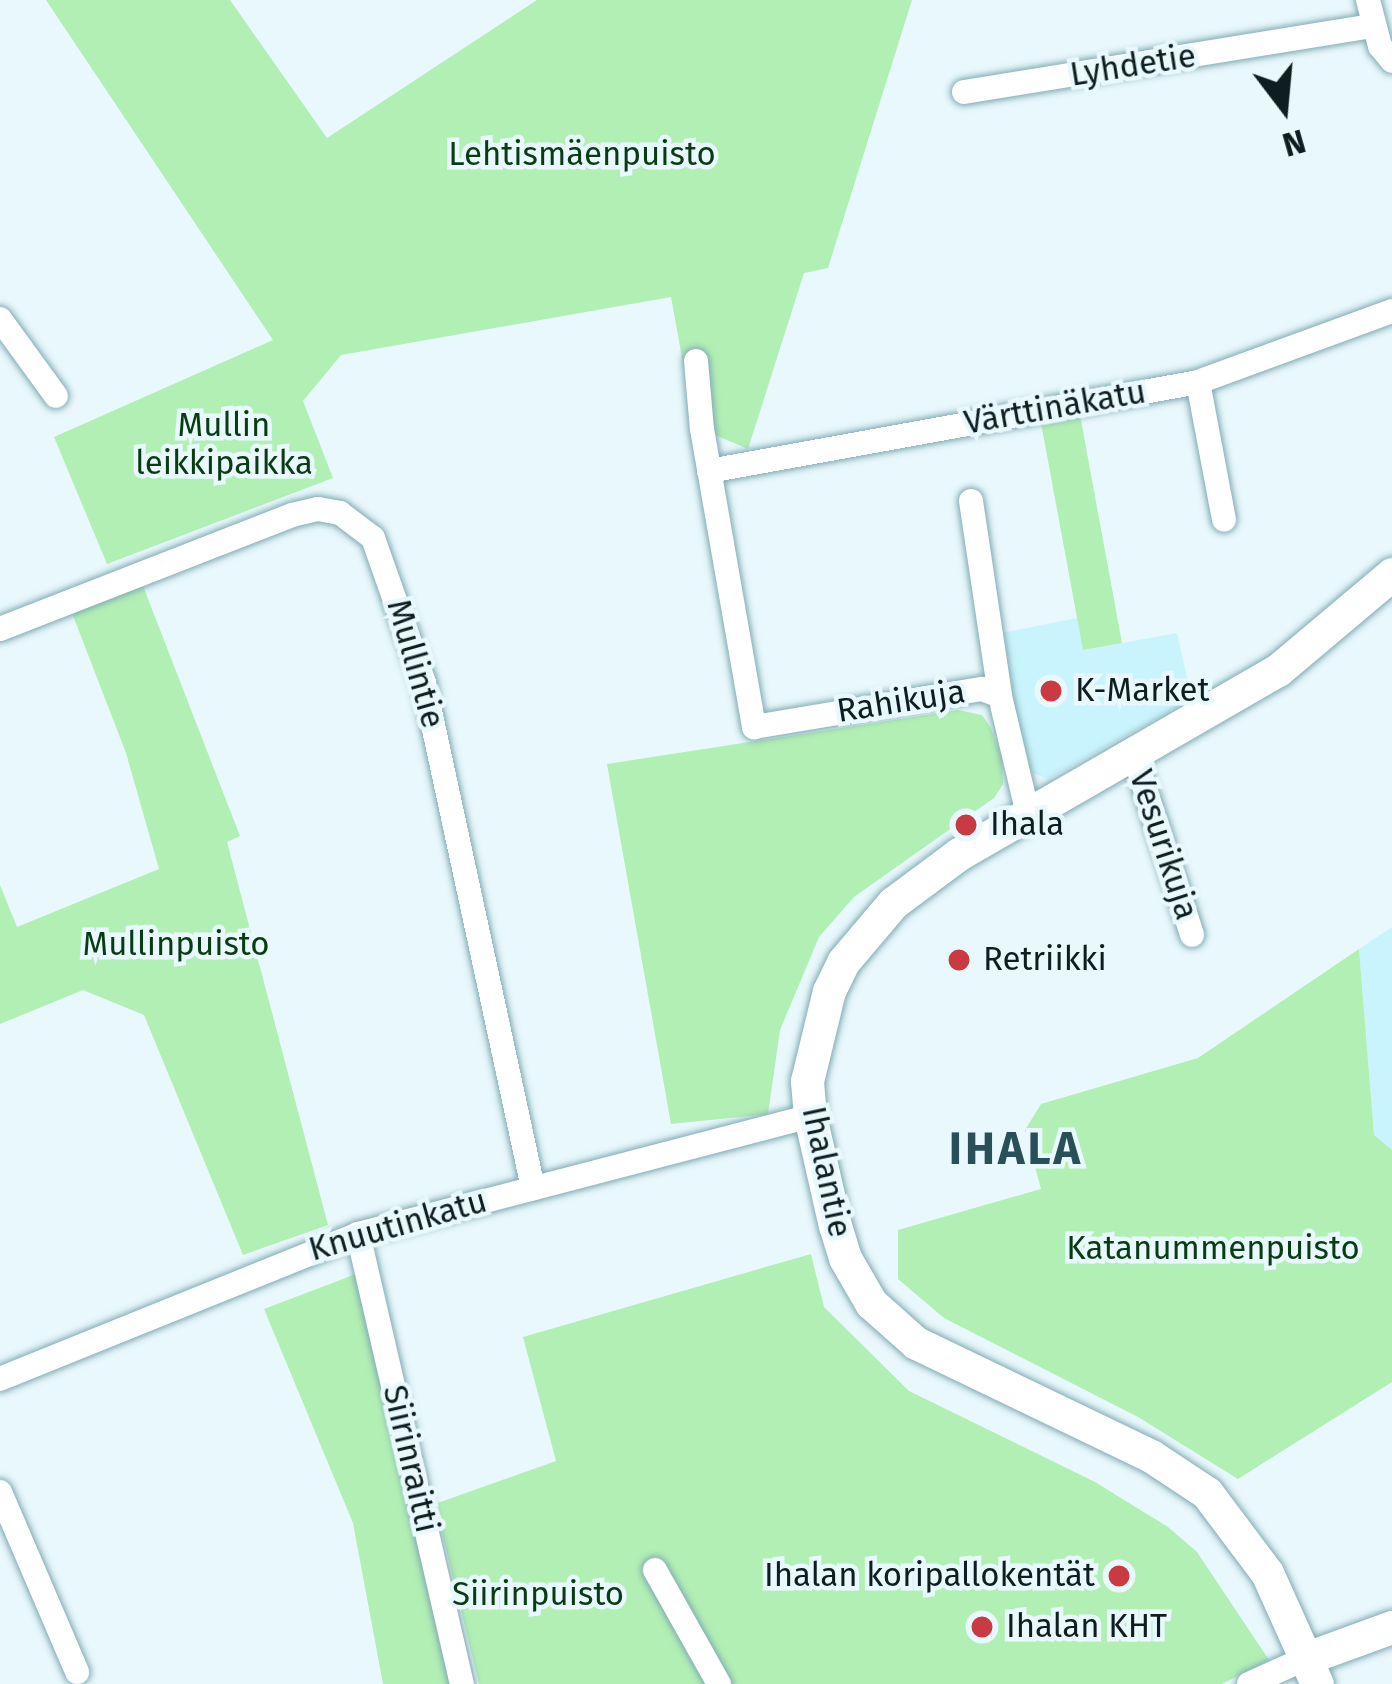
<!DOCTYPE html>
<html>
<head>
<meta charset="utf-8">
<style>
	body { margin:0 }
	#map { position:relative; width:1392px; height:1684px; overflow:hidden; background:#e8f8fc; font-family:"Fira Sans",sans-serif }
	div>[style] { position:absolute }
	.built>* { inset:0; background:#caf4fd }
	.green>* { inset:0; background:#b2efb4 }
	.roads { filter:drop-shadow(0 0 3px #82abb4) drop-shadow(0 0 3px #82abb4) }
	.street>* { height:24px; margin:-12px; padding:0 12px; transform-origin:12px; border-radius:12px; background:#fff }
	.secondary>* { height:33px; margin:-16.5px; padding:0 16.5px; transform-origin:16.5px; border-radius:16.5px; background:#fff }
	.dots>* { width:33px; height:33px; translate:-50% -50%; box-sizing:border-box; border:6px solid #e8f8fc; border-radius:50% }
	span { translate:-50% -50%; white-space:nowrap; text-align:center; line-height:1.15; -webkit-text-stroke:9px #e8f8fc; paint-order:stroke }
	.street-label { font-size:33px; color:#0d1d20 }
	.park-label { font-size:33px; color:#0a3c13 }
	.poi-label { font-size:33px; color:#0d1d20 }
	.left { translate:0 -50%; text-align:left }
	.right { translate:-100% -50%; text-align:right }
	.district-label { font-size:45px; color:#295058; font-weight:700; letter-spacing:3px }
	.north { position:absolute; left:1224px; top:48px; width:120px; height:120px; -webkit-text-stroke:9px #e8f8fc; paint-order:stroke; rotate:164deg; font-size:33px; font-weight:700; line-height:48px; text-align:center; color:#0d1d20 }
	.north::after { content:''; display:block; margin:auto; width:42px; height:54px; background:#0d1d20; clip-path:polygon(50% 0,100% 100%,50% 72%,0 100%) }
</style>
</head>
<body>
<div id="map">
	<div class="built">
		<div style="clip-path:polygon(1077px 618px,1084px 650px,1177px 633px,1192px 699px,1048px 779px,1030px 772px,992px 635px)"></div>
		<div style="clip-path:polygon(1392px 927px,1392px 1150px,1374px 1136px,1359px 949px)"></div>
	</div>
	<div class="green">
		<div style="clip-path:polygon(46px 0,230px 0,327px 138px,537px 0,912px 0,828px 268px,804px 273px,748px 449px,715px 435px,703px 367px,684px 369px,671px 297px,341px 355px,303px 401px,333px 478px,107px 564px,54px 437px,273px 340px)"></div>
		<div style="clip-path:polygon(1080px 415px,1122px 643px,1083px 650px,1041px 423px)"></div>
		<div style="clip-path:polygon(143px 586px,240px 836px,227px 842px,328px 1225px,243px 1255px,144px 1015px,83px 990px,0 1024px,0 885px,17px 927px,159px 869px,126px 753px,72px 613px)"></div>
		<div style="clip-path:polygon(958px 710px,982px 715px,991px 728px,1002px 757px,1003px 784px,994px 798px,854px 897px,819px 937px,780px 1030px,768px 1114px,671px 1124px,607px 764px)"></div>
		<div style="clip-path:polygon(1359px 949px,1374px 1135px,1392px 1150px,1392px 1382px,1238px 1479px,1138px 1417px,944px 1318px,898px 1279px,898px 1230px,1041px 1189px,1025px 1130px,1041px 1104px,1198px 1058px)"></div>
		<div style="clip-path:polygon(811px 1254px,824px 1307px,909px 1391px,1095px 1482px,1168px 1527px,1197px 1552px,1269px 1660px,1222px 1684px,479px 1684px,435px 1504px,556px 1461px,523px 1337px)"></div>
		<div style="clip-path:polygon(356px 1274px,453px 1684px,383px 1684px,353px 1523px,264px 1309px)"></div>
	</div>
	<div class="roads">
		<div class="street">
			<div style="left:1368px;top:0;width:48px;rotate:75.4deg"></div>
			<div style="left:1380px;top:46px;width:19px;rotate:51deg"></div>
			<div style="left:964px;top:92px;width:414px;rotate:-9.2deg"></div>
			<div style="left:0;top:319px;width:95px;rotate:54deg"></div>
			<div style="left:696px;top:361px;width:68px;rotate:85deg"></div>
			<div style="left:702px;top:429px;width:303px;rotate:80.1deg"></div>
			<div style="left:754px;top:727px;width:231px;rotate:-9.5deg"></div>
			<div style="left:982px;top:689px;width:19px;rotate:21deg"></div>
			<div style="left:1000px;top:696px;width:121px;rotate:76.7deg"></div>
			<div style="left:1198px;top:382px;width:140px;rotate:79.3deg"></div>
			<div style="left:709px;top:471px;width:497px;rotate:-10.3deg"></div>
			<div style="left:1198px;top:382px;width:207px;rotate:-20.1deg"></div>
			<div style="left:971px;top:501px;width:197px;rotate:81.5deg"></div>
			<div style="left:0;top:629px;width:313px;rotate:-21.3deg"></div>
			<div style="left:292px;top:515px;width:27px;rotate:-13deg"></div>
			<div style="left:318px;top:509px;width:22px;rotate:10deg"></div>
			<div style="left:340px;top:513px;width:41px;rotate:37.1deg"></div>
			<div style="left:373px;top:538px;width:154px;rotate:70.6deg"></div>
			<div style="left:424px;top:683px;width:517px;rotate:77.82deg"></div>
			<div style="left:1134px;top:755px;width:189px;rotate:72.1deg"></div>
			<div style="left:358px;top:1234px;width:462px;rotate:77deg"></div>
			<div style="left:0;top:1379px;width:386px;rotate:-22deg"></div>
			<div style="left:358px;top:1234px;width:467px;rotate:-14.6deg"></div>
			<div style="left:0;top:1492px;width:196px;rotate:66.8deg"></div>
			<div style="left:655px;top:1570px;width:131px;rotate:60.7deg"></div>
			<div style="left:1249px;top:1684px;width:60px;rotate:-24.4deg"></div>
		</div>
		<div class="secondary">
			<div style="left:1304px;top:1659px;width:94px;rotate:-20deg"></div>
			<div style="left:1317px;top:1684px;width:122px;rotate:-114.2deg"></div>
			<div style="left:1267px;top:1573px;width:100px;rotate:-126.9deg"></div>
			<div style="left:1207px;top:1493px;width:67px;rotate:-146.5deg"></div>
			<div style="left:1151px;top:1456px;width:261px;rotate:-154.3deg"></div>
			<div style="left:916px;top:1343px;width:60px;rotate:-138.4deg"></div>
			<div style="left:871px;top:1303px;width:52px;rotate:-120deg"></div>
			<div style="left:845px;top:1258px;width:34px;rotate:-107deg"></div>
			<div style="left:835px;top:1226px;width:113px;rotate:-102.8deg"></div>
			<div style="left:810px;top:1116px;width:35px;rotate:-95deg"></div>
			<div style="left:807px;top:1081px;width:93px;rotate:-76.3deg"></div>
			<div style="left:829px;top:991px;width:32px;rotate:-64deg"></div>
			<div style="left:843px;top:962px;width:77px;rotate:-49.7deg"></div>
			<div style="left:893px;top:903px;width:82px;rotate:-36.6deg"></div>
			<div style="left:959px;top:854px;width:368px;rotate:-30deg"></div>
			<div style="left:1278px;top:670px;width:149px;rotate:-40.1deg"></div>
		</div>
	</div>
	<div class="dots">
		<div style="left:1051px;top:691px;background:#c93a42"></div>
		<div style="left:966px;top:825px;background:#c93a42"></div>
		<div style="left:959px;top:960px;background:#c93a42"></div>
		<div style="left:1119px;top:1576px;background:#c93a42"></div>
		<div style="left:982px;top:1627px;background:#c93a42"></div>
	</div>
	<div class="street-label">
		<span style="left:1133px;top:66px;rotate:-9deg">Lyhdetie</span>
		<span style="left:1055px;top:408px;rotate:-10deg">Värttinäkatu</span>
		<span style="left:415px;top:664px;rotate:74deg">Mullintie</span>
		<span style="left:901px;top:702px;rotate:-9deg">Rahikuja</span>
		<span style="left:1163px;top:845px;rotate:72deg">Vesurikuja</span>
		<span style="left:826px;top:1172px;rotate:78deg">Ihalantie</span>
		<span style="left:398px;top:1226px;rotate:-16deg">Knuutinkatu</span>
		<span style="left:410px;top:1459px;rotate:77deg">Siirinraitti</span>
	</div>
	<div class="park-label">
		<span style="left:582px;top:155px">Lehtismäenpuisto</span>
		<span style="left:224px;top:445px">Mullin<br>leikkipaikka</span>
		<span style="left:176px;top:945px">Mullinpuisto</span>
		<span style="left:1213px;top:1249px">Katanummenpuisto</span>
		<span style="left:538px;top:1595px">Siirinpuisto</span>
	</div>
	<div class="poi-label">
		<span class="left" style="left:1075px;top:691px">K-Market</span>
		<span class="left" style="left:990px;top:825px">Ihala</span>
		<span class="left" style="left:983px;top:960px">Retriikki</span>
		<span class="right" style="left:1095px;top:1576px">Ihalan koripallokentät</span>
		<span class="left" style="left:1006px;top:1627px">Ihalan KHT</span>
	</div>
	<div class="district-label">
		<span style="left:1016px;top:1150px">IHALA</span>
	</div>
	<div class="north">N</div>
</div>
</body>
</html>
